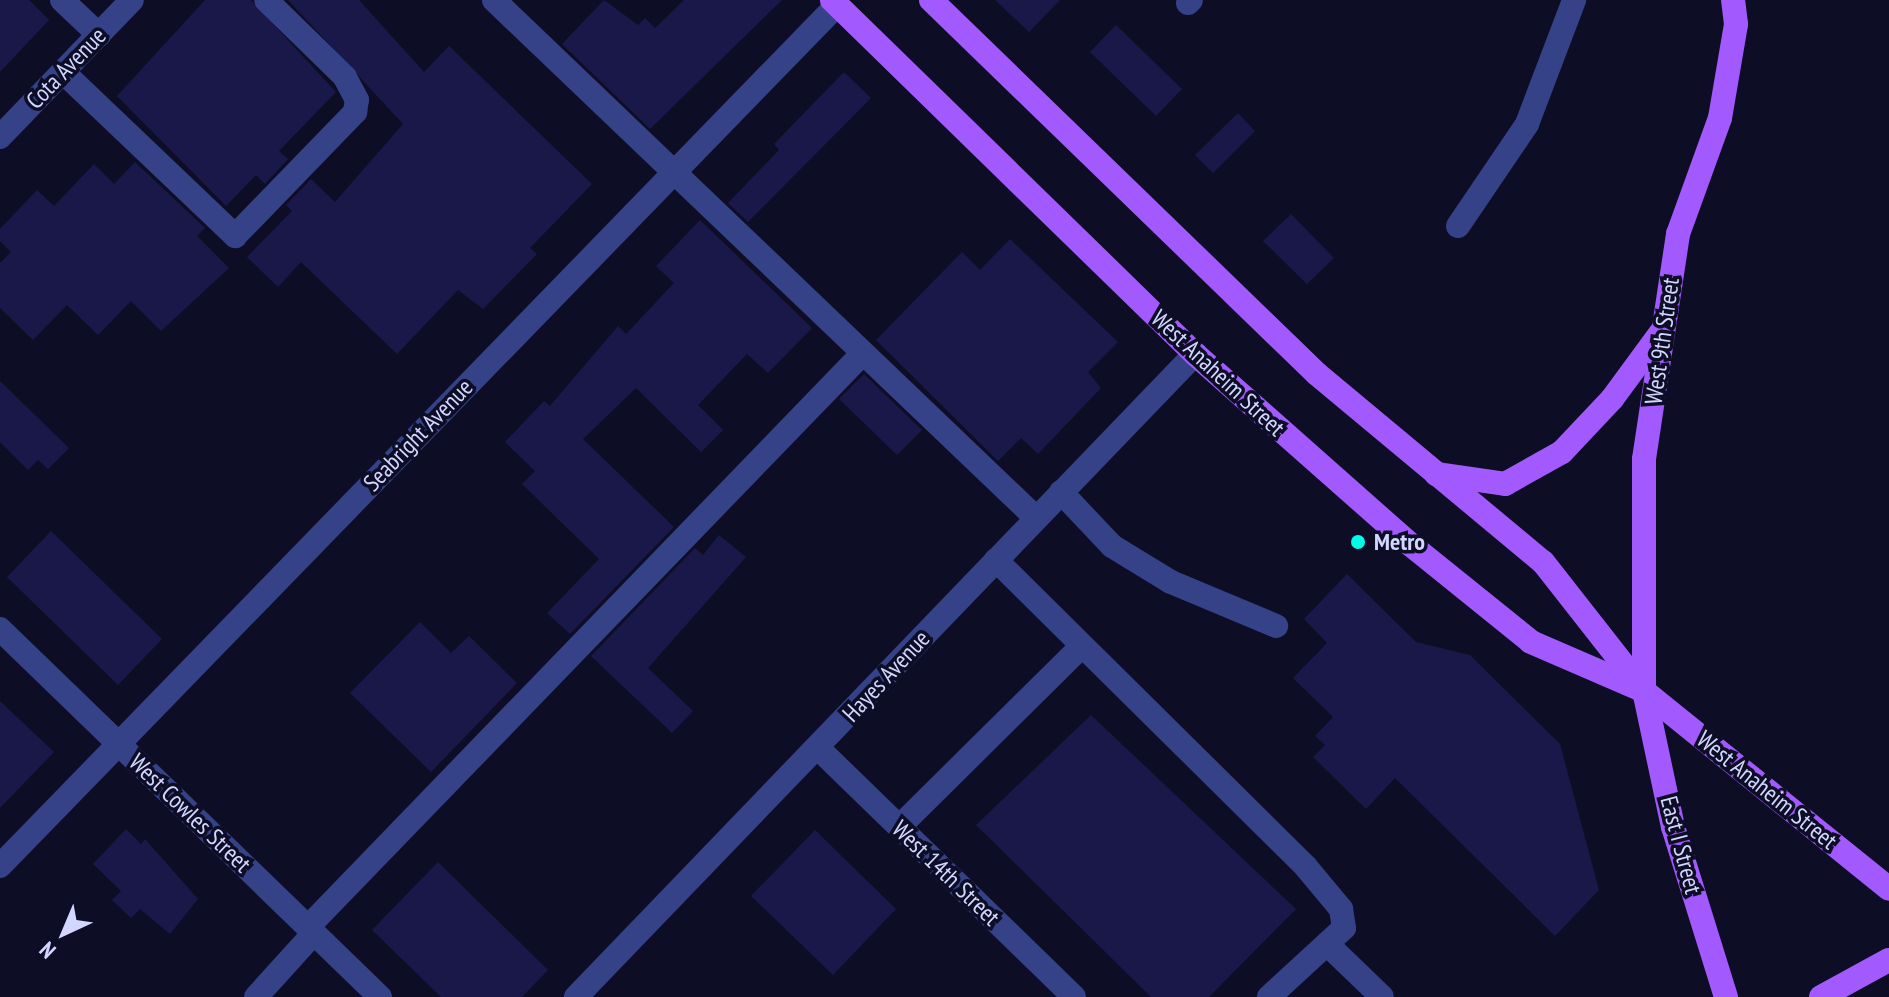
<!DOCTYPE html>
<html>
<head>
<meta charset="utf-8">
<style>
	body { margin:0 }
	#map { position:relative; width:1889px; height:997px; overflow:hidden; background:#0d0e26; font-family:"PT Sans Narrow",sans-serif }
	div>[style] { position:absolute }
	.building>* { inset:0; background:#191848 }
	.minor>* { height:24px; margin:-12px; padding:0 12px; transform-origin:12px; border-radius:12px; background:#354288 }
	.major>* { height:24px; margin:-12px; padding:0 12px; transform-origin:12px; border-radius:12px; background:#a25aff }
	.dots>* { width:22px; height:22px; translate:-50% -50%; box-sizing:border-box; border:4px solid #0d0e26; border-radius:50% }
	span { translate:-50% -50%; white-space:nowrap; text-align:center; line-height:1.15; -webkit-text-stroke:7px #0d0e26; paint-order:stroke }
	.street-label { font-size:24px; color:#d3d6ff }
	.poi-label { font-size:24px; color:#d3d6ff; font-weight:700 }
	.left { translate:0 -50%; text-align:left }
	.north { position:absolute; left:24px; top:893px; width:80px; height:80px; -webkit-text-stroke:6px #0d0e26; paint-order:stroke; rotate:224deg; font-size:22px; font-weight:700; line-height:32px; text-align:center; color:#d3d6ff }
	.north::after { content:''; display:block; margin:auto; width:28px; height:36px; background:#d3d6ff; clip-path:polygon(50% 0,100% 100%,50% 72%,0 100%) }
</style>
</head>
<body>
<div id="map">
	<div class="building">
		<div style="clip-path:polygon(0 0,29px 0,49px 20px,0 72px)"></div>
		<div style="clip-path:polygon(205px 0,251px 0,336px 92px,279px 151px,288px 159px,265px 184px,256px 175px,226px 206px,117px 96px)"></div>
		<div style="clip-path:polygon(288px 0,359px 0,424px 72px,449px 46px,592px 184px,530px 248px,537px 254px,483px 309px,458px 290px,397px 354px,301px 262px,278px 287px,247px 257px,292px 211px,286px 205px,311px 179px,335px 202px,403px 124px)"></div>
		<div style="clip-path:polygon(604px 0,638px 25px,645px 18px,655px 28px,684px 0,782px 0,650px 129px,562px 44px)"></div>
		<div style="clip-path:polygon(995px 0,1060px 0,1029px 32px)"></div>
		<div style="clip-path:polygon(1116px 25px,1182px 89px,1156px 116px,1090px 52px)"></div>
		<div style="clip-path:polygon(844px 72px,871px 98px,748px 222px,728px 203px,779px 150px,774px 144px)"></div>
		<div style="clip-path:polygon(1238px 113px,1255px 131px,1213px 173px,1195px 155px)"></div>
		<div style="clip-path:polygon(135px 162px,205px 228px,197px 236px,229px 268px,161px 331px,131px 301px,98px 335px,67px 305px,33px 340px,0 308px,0 263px,11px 252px,0 241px,0 229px,37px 190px,54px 206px,94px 164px,114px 184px)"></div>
		<div style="clip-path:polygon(1291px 214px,1334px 258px,1307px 284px,1263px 241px)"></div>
		<div style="clip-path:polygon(700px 220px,812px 328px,768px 373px,747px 354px,698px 405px,723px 430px,701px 452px,636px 388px,583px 439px,674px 527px,570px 634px,547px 613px,599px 559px,522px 484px,535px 471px,505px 442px,544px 401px,550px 406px,618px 326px,626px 334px,674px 283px,656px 266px)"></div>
		<div style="clip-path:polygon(1010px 239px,1118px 342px,1088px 372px,1101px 388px,1038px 454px,1021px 438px,998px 461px,876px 340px,962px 252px,980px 270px)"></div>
		<div style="clip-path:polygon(864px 374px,922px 430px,897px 455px,839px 399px)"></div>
		<div style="clip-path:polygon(0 381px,69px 448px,48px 469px,38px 460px,28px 470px,0 442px)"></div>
		<div style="clip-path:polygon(51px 531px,162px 639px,118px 685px,7px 577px)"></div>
		<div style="clip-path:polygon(719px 535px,746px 557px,648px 668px,693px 711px,672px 733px,591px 656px,695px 548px,703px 555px)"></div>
		<div style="clip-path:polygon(1347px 574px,1416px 642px,1470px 655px,1560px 744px,1599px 890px,1555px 936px,1395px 778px,1366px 809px,1313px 757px,1325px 745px,1315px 736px,1333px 717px,1293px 678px,1327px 643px,1304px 619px)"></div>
		<div style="clip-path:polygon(420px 622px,451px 653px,469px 636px,517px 683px,431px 772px,350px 693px)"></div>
		<div style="clip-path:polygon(0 701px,54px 752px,0 808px)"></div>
		<div style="clip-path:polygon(1091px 715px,1296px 909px,1209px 997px,1151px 997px,976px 825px)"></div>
		<div style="clip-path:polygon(126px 829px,141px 844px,145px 839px,198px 899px,170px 934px,140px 909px,131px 918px,112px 900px,121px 891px,93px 864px)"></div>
		<div style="clip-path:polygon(815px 830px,896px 909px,833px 975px,751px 896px)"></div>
		<div style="clip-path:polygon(438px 862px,548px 970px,522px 997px,441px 997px,372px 930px)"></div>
	</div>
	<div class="minor">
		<div style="left:62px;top:0;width:51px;rotate:43.4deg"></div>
		<div style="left:494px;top:0;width:750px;rotate:43.7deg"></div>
		<div style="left:1188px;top:3px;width:4px;rotate:-45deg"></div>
		<div style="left:63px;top:72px;width:238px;rotate:43.6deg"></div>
		<div style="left:235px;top:236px;width:173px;rotate:-45.9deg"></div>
		<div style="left:355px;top:112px;width:12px;rotate:-81deg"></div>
		<div style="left:357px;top:100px;width:26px;rotate:-118deg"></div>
		<div style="left:345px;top:77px;width:110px;rotate:-135.7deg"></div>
		<div style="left:0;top:137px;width:190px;rotate:-46.1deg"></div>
		<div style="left:1458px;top:226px;width:123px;rotate:-55.9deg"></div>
		<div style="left:1527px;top:124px;width:133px;rotate:-69.2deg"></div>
		<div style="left:1061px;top:492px;width:74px;rotate:46.6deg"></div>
		<div style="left:1112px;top:546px;width:69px;rotate:31.4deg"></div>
		<div style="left:1171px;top:582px;width:114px;rotate:22.7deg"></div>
		<div style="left:996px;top:560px;width:436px;rotate:44.7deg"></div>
		<div style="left:1306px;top:867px;width:55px;rotate:50.2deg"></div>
		<div style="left:1341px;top:909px;width:19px;rotate:81deg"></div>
		<div style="left:1344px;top:928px;width:102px;rotate:137.4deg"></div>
		<div style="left:0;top:629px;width:529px;rotate:44.08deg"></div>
		<div style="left:818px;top:748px;width:357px;rotate:44.2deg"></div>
		<div style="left:899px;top:827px;width:257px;rotate:-44.7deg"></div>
		<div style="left:0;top:866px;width:1201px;rotate:-45.81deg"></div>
		<div style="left:308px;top:927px;width:798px;rotate:-45.96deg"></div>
		<div style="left:1327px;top:944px;width:76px;rotate:43.9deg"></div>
		<div style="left:256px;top:997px;width:86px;rotate:-47.8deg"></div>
		<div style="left:576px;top:997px;width:893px;rotate:-46.09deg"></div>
	</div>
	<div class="major">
		<div style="left:832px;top:0;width:507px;rotate:44.28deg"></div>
		<div style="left:1195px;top:354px;width:288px;rotate:41.5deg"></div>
		<div style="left:1411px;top:545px;width:154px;rotate:38.9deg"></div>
		<div style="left:1531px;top:642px;width:121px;rotate:23.4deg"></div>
		<div style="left:931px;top:0;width:537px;rotate:44.1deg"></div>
		<div style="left:1317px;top:374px;width:294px;rotate:39.8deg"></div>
		<div style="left:1543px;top:562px;width:164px;rotate:51.9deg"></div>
		<div style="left:1644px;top:691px;width:315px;rotate:38.9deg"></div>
		<div style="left:1436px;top:474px;width:70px;rotate:8.2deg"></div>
		<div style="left:1505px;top:484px;width:65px;rotate:-29.3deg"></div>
		<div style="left:1562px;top:452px;width:73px;rotate:-46.7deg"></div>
		<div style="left:1612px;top:399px;width:84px;rotate:-53.7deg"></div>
		<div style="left:1726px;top:997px;width:178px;rotate:-107.3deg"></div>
		<div style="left:1673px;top:827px;width:139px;rotate:-102deg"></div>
		<div style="left:1644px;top:691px;width:232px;rotate:-90deg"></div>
		<div style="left:1644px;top:459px;width:228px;rotate:-81.4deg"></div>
		<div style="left:1678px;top:234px;width:123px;rotate:-70.1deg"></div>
		<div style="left:1720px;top:118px;width:95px;rotate:-80.3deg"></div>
		<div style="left:1736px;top:24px;width:24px;rotate:-97deg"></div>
		<div style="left:1821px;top:997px;width:77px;rotate:-28.6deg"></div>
	</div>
	<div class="dots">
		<div style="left:1358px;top:542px;background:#00fee7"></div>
	</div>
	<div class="street-label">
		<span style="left:66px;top:68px;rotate:-46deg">Cota Avenue</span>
		<span style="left:1662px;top:341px;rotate:-82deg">West 9th Street</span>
		<span style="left:1218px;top:373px;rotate:43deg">West Anaheim Street</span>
		<span style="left:418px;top:435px;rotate:-46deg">Seabright Avenue</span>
		<span style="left:886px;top:676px;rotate:-47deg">Hayes Avenue</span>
		<span style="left:1767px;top:790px;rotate:39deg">West Anaheim Street</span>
		<span style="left:190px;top:813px;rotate:44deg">West Cowles Street</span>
		<span style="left:1681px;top:845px;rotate:75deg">East I Street</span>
		<span style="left:946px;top:873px;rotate:44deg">West 14th Street</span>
	</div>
	<div class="poi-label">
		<span class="left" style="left:1374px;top:542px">Metro</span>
	</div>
	<div class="north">N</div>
</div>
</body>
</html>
